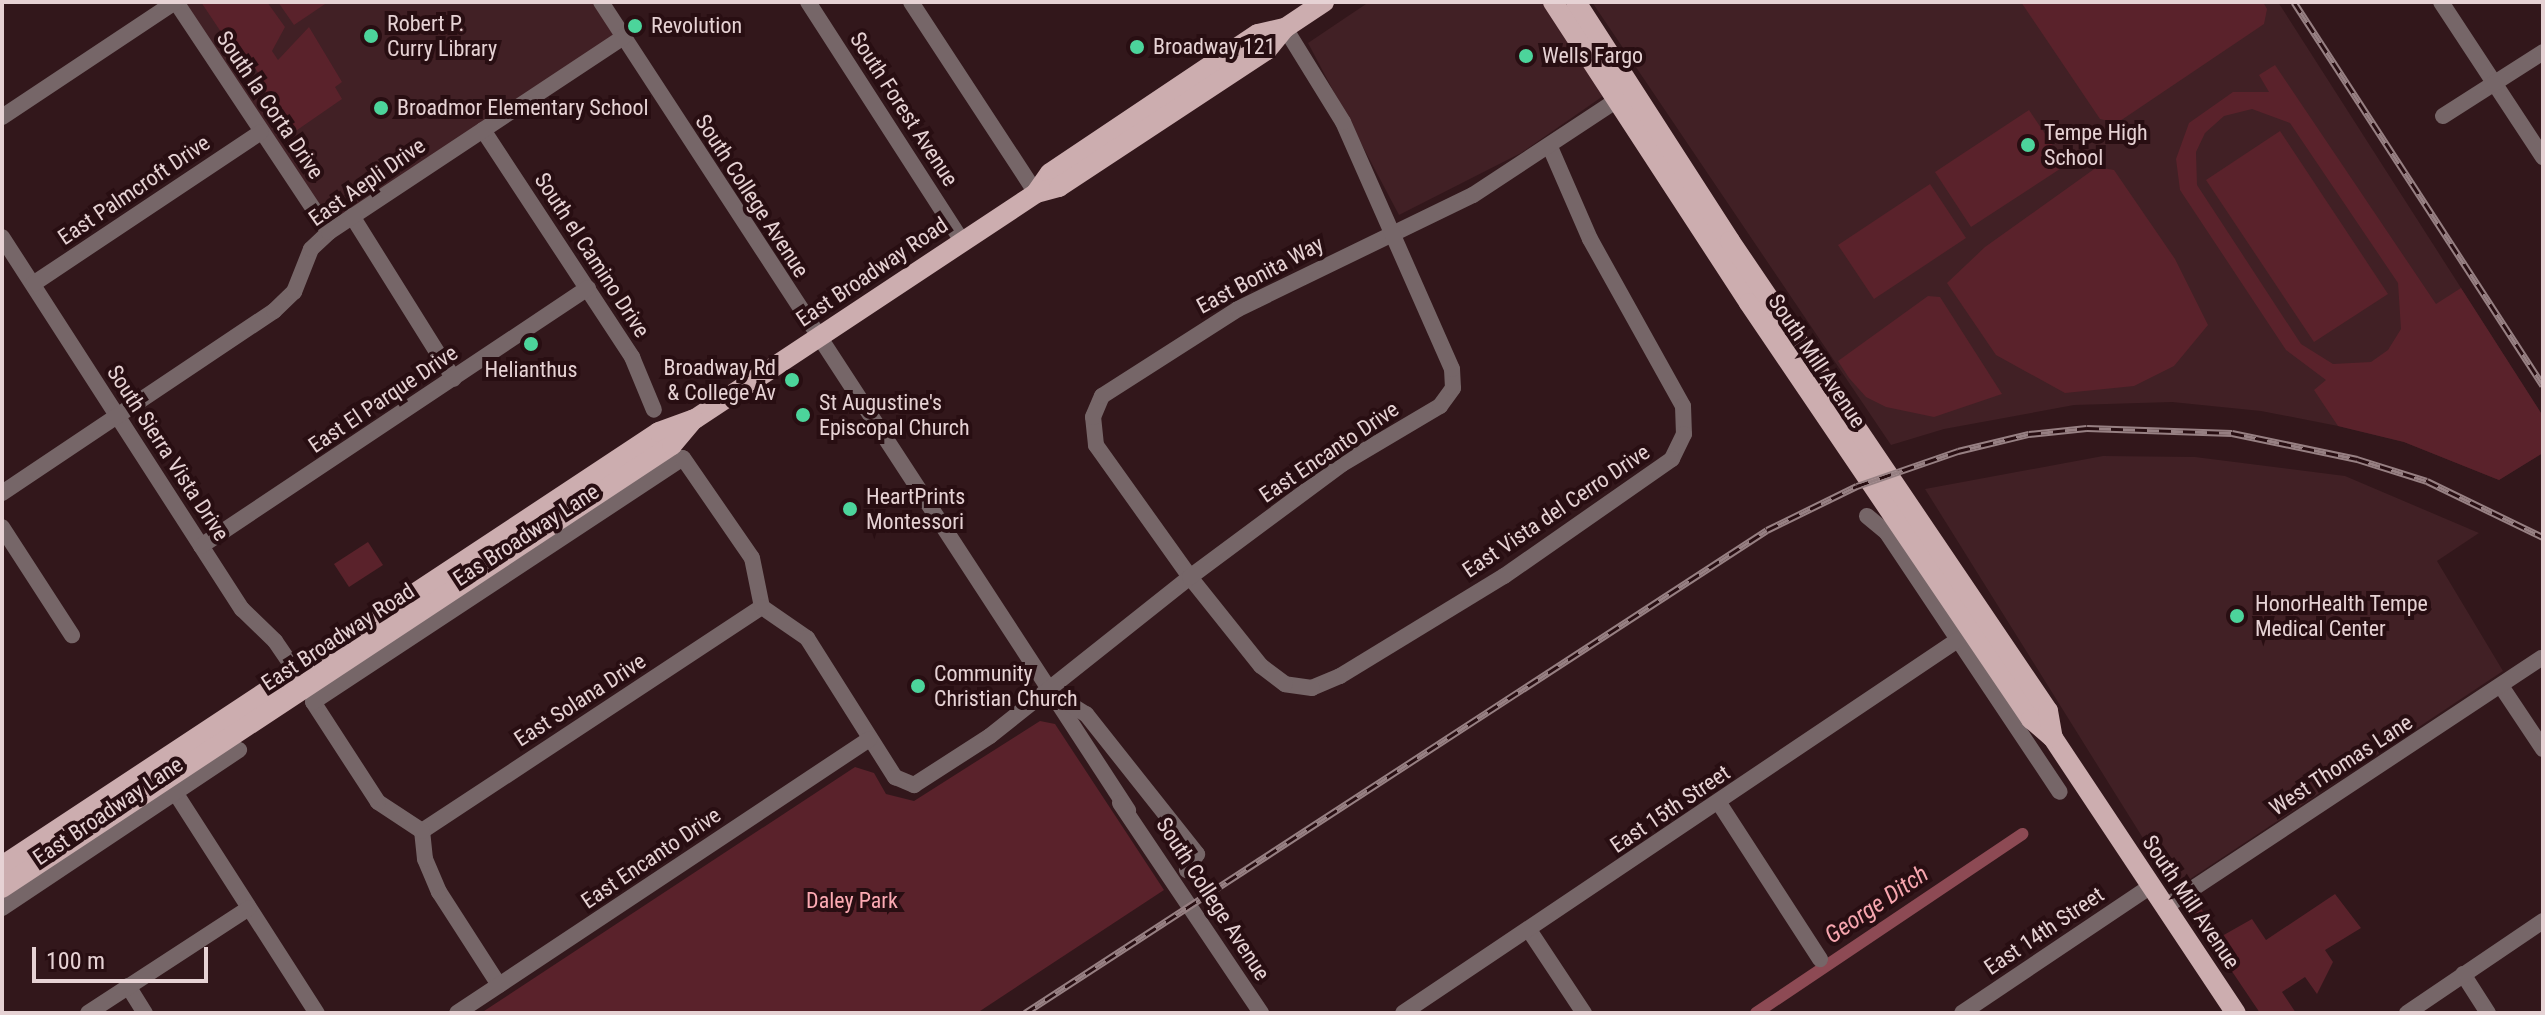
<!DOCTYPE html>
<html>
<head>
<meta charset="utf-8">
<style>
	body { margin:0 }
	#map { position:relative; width:2545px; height:1015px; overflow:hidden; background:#32171b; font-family:"Roboto Condensed",sans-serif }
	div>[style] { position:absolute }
	.built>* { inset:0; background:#412025 }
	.green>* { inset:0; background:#5a222b }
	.canal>* { height:12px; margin:-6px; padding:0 6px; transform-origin:6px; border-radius:6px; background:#8d4a54 }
	.minor>* { height:16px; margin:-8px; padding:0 8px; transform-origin:8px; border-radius:8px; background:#766668 }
	.major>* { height:20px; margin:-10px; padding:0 10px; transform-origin:10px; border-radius:10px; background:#ccadaf }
	.rail>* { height:7px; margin-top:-3.5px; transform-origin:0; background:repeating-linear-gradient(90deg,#280e12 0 12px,#978083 0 24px); box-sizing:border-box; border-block:2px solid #978083 }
	.dots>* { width:22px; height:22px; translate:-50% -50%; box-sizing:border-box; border:4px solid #280e12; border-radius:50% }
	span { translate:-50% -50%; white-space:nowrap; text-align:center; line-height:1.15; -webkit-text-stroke:8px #280e12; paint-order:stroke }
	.poi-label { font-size:22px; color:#e6d2d4 }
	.left { translate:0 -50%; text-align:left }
	.right { translate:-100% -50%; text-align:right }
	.street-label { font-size:22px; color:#e6d2d4 }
	.park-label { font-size:22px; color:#fcaab3 }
	.water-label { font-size:24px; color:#f7a6af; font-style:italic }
	.frame { position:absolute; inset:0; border:4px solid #e6d2d4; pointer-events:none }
	.scale { position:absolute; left:32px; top:947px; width:176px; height:36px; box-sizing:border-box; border:4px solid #e6d2d4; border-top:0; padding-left:10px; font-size:24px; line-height:28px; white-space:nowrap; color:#e6d2d4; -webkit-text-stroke:6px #280e12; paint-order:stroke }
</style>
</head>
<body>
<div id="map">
	<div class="built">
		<div style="clip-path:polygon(176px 2px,601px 2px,624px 37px,329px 232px)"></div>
		<div style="clip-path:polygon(1369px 2px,1544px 2px,1606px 94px,1521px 153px,1399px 215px,1308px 43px)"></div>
		<div style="clip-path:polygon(1592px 2px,2278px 2px,2543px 416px,2543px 453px,2499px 480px,2404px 442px,2338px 426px,2261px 411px,2172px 402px,2074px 405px,1944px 429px,1891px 445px)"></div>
		<div style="clip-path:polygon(2103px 456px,2195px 457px,2345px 476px,2479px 533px,2437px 561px,2503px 671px,2184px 883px,2171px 883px,1925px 489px)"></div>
	</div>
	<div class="green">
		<div style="clip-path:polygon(201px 2px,267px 2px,285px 27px,272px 51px,278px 60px,309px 27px,342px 82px,335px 87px,342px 99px,287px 137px,260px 94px,259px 74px,240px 46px,225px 38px)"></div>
		<div style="clip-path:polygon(278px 2px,328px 2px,294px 25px)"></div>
		<div style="clip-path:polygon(2021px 2px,2263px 2px,2267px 9px,2264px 24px,2117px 123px,2100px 119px)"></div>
		<div style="clip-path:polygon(evenodd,2275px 65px,2436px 304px,2461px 288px,2543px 416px,2543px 453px,2499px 480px,2404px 442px,2338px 426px,2314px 390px,2326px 380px,2286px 350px,2180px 190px,2176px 159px,2189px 123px,2233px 92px,2269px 92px,2259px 75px,2275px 65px,2252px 109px,2290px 123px,2398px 283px,2401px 329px,2388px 350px,2371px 362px,2333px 364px,2301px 344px,2197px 185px,2196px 152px,2205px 133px,2224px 116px,2252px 109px)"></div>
		<div style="clip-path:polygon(2029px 110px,2066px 165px,1971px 227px,1935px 172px)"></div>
		<div style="clip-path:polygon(2280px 131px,2388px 294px,2314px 342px,2206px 180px)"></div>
		<div style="clip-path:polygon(2097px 167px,2114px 170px,2175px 259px,2208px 325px,2174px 366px,2134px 386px,2065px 393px,1996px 355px,1947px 283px,1985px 247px)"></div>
		<div style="clip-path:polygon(1930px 184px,1966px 238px,1874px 299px,1838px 245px)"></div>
		<div style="clip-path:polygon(1928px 296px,1940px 297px,2002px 394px,1934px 417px,1886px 407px,1866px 397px,1849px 378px,1838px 361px)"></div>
		<div style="clip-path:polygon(368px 542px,383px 565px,349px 587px,334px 564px)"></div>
		<div style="clip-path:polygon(1040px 721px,1055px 724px,1164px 890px,977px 1013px,481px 1013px,855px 767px,874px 773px,886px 794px,914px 801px)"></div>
		<div style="clip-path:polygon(2335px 894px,2361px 928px,2325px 950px,2333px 962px,2317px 994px,2305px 977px,2282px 992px,2296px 1013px,2260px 1013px,2192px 912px,2196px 902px,2222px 936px,2252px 919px,2266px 940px)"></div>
	</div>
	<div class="canal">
		<div style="left:1756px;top:1013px;width:321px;rotate:-33.9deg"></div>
	</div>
	<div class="minor">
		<div style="left:176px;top:2px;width:276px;rotate:56.4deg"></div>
		<div style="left:601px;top:2px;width:965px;rotate:56.89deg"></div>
		<div style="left:808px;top:2px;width:284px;rotate:57.2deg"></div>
		<div style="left:911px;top:2px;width:228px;rotate:56.8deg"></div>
		<div style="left:2441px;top:2px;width:186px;rotate:56.7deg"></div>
		<div style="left:2443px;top:116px;width:119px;rotate:-32.6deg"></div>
		<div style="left:2px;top:117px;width:208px;rotate:-33.6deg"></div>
		<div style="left:483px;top:130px;width:272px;rotate:56.7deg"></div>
		<div style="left:632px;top:357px;width:57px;rotate:67.5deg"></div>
		<div style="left:1550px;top:147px;width:100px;rotate:66.5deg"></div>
		<div style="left:1590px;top:239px;width:191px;rotate:60.9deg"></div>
		<div style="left:1683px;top:406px;width:28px;rotate:88deg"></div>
		<div style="left:1684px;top:434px;width:28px;rotate:116deg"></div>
		<div style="left:1672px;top:459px;width:205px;rotate:145.1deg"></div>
		<div style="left:1504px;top:576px;width:192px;rotate:148.6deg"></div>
		<div style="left:1340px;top:676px;width:30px;rotate:157deg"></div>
		<div style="left:1312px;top:688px;width:27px;rotate:-172deg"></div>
		<div style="left:1285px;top:684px;width:30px;rotate:-143deg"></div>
		<div style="left:1261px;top:666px;width:114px;rotate:-128.6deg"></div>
		<div style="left:1190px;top:577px;width:162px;rotate:-125.5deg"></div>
		<div style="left:1096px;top:445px;width:28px;rotate:-96deg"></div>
		<div style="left:1093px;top:417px;width:23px;rotate:-67deg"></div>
		<div style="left:1102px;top:396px;width:161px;rotate:-32.6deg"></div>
		<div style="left:1238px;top:309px;width:261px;rotate:-25.9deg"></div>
		<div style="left:1473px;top:195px;width:183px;rotate:-33.4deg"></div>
		<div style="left:352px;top:216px;width:192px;rotate:58deg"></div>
		<div style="left:2px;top:237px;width:443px;rotate:57.2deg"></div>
		<div style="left:242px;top:609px;width:46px;rotate:44.1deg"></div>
		<div style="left:275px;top:641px;width:46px;rotate:55.6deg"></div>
		<div style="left:33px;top:284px;width:274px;rotate:-33.7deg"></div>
		<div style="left:2px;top:493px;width:327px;rotate:-33.8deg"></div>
		<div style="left:274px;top:311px;width:28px;rotate:-44deg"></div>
		<div style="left:294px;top:292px;width:46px;rotate:-68.4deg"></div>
		<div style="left:311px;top:249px;width:25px;rotate:-43deg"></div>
		<div style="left:329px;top:232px;width:354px;rotate:-33.5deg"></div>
		<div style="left:1867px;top:516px;width:26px;rotate:40deg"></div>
		<div style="left:1887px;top:533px;width:311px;rotate:56.3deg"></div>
		<div style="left:2px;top:527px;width:129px;rotate:57.1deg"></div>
		<div style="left:201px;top:546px;width:465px;rotate:-33.7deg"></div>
		<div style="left:2501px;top:686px;width:76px;rotate:56.3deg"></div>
		<div style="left:1060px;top:698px;width:31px;rotate:32deg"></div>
		<div style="left:1086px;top:714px;width:179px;rotate:51.6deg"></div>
		<div style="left:1197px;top:854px;width:19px;rotate:122deg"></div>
		<div style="left:171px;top:786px;width:270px;rotate:57.3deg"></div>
		<div style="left:1120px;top:803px;width:253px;rotate:56.1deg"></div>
		<div style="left:1719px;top:803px;width:186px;rotate:57.1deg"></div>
		<div style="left:422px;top:831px;width:407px;rotate:-33.4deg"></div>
		<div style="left:2165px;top:907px;width:451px;rotate:-33.5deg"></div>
		<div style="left:2px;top:908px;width:285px;rotate:-33.7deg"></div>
		<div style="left:1529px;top:930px;width:100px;rotate:56.5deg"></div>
		<div style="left:2463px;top:974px;width:46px;rotate:57.3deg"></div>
		<div style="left:499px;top:985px;width:111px;rotate:-122.8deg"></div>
		<div style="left:439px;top:892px;width:36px;rotate:-113deg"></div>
		<div style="left:425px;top:859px;width:28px;rotate:-96deg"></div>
		<div style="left:422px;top:831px;width:53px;rotate:-146.6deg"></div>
		<div style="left:378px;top:802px;width:119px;rotate:-123deg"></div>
		<div style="left:313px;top:702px;width:443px;rotate:-33.4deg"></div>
		<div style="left:683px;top:458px;width:121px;rotate:55.4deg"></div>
		<div style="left:752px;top:558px;width:50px;rotate:78.5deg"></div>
		<div style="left:762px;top:607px;width:55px;rotate:34.6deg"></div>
		<div style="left:807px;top:638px;width:165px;rotate:57.7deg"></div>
		<div style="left:895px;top:777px;width:21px;rotate:23deg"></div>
		<div style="left:914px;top:785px;width:90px;rotate:-32.8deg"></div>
		<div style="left:990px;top:736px;width:256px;rotate:-38.5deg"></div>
		<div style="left:1190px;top:577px;width:189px;rotate:-36.6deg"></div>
		<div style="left:1342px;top:464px;width:114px;rotate:-30.6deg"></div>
		<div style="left:1440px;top:406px;width:22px;rotate:-54deg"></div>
		<div style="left:1453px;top:388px;width:19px;rotate:-93deg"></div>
		<div style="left:1452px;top:369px;width:270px;rotate:-113.8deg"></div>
		<div style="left:1343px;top:122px;width:110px;rotate:-121.7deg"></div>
		<div style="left:128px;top:986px;width:32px;rotate:58deg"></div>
		<div style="left:88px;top:1013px;width:192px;rotate:-33.1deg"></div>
		<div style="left:457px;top:1013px;width:495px;rotate:-33.6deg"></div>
		<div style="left:1403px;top:1013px;width:670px;rotate:-33.93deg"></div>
		<div style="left:1962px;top:1013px;width:228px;rotate:-33.9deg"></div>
		<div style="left:2407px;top:1013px;width:164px;rotate:-34.1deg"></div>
	</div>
	<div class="major">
		<div style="left:1553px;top:2px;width:359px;rotate:56.9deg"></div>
		<div style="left:1749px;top:303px;width:503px;rotate:55.87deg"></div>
		<div style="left:2031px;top:719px;width:29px;rotate:41deg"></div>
		<div style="left:2053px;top:738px;width:330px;rotate:56.4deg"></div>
		<div style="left:1576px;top:2px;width:284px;rotate:57.2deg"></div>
		<div style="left:1730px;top:241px;width:567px;rotate:55.92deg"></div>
		<div style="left:2048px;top:711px;width:27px;rotate:80deg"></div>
		<div style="left:1036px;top:193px;width:24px;rotate:-55deg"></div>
		<div style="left:1050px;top:173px;width:250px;rotate:-33.8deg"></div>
		<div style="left:1258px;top:34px;width:28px;rotate:-13deg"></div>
		<div style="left:2px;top:866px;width:787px;rotate:-33.45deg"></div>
		<div style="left:659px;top:432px;width:38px;rotate:-20deg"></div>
		<div style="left:695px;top:419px;width:409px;rotate:-33.5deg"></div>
		<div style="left:1036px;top:193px;width:24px;rotate:-15deg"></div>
		<div style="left:1059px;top:187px;width:249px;rotate:-33.4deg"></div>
		<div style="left:1267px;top:50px;width:28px;rotate:-51deg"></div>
		<div style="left:1285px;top:28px;width:47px;rotate:-33.7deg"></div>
		<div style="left:2px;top:888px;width:803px;rotate:-33.47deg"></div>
		<div style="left:672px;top:445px;width:33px;rotate:-50deg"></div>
	</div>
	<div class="rail">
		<div style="left:2294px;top:2px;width:457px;rotate:57deg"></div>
		<div style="left:1025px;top:1013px;width:885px;rotate:-33.06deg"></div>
		<div style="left:1767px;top:530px;width:100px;rotate:-26.1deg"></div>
		<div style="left:1857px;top:486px;width:107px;rotate:-19.1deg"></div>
		<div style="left:1958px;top:451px;width:73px;rotate:-13.5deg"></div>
		<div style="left:2029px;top:434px;width:58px;rotate:-5.9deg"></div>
		<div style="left:2087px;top:428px;width:145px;rotate:2deg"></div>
		<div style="left:2232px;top:433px;width:128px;rotate:11.7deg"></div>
		<div style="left:2357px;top:459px;width:73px;rotate:17.4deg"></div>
		<div style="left:2427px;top:481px;width:129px;rotate:25.8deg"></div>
	</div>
	<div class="dots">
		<div style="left:635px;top:26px;background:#4cd49b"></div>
		<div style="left:371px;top:36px;background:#4cd49b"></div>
		<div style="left:1137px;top:47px;background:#4cd49b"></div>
		<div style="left:1526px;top:56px;background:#4cd49b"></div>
		<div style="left:381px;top:108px;background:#4cd49b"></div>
		<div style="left:2028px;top:145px;background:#4cd49b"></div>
		<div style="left:531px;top:344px;background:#4cd49b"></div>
		<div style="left:792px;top:380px;background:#4cd49b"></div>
		<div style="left:803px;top:415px;background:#4cd49b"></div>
		<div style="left:850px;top:509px;background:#4cd49b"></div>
		<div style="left:2237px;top:616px;background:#4cd49b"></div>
		<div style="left:918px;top:686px;background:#4cd49b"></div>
	</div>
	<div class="poi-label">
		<span class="left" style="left:387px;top:36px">Robert P.<br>Curry Library</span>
		<span class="left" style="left:651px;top:26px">Revolution</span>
		<span class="left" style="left:1153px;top:47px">Broadway 121</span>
		<span class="left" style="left:1542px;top:56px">Wells Fargo</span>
		<span class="left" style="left:397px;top:108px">Broadmor Elementary School</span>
		<span class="left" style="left:2044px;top:145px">Tempe High<br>School</span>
		<span class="right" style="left:776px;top:380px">Broadway Rd<br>&amp; College Av</span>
		<span style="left:531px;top:370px">Helianthus</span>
		<span class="left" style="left:819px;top:415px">St Augustine's<br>Episcopal Church</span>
		<span class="left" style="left:866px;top:509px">HeartPrints<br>Montessori</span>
		<span class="left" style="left:2255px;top:616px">HonorHealth Tempe<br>Medical Center</span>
		<span class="left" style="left:934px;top:686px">Community<br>Christian Church</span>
	</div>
	<div class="street-label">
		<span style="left:270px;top:105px;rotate:56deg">South la Corta Drive</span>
		<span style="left:904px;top:109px;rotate:57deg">South Forest Avenue</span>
		<span style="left:367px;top:182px;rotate:-35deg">East Aepli Drive</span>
		<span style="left:134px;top:190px;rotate:-34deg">East Palmcroft Drive</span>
		<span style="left:752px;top:196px;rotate:57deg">South College Avenue</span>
		<span style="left:592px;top:255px;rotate:57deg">South el Camino Drive</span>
		<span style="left:872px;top:272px;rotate:-34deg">East Broadway Road</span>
		<span style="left:1260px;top:275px;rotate:-28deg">East Bonita Way</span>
		<span style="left:1817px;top:361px;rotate:56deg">South Mill Avenue</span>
		<span style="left:383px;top:399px;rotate:-34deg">East El Parque Drive</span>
		<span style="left:1329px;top:452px;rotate:-34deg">East Encanto Drive</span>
		<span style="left:168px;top:453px;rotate:57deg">South Sierra Vista Drive</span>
		<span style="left:1556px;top:511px;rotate:-34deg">East Vista del Cerro Drive</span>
		<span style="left:526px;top:535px;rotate:-33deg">Eas Broadway Lane</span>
		<span style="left:338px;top:637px;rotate:-33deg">East Broadway Road</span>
		<span style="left:580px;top:700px;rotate:-33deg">East Solana Drive</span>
		<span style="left:2341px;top:765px;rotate:-33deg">West Thomas Lane</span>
		<span style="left:1670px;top:809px;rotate:-34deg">East 15th Street</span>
		<span style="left:108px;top:811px;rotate:-34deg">East Broadway Lane</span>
		<span style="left:651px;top:858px;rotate:-34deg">East Encanto Drive</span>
		<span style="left:1213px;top:899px;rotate:57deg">South College Avenue</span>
		<span style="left:2191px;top:902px;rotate:56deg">South Mill Avenue</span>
		<span style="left:2044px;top:931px;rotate:-34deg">East 14th Street</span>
	</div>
	<div class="park-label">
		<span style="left:852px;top:901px">Daley Park</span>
	</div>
	<div class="water-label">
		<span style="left:1877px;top:905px;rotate:-34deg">George Ditch</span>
	</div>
	<div class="frame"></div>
	<div class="scale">100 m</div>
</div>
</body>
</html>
